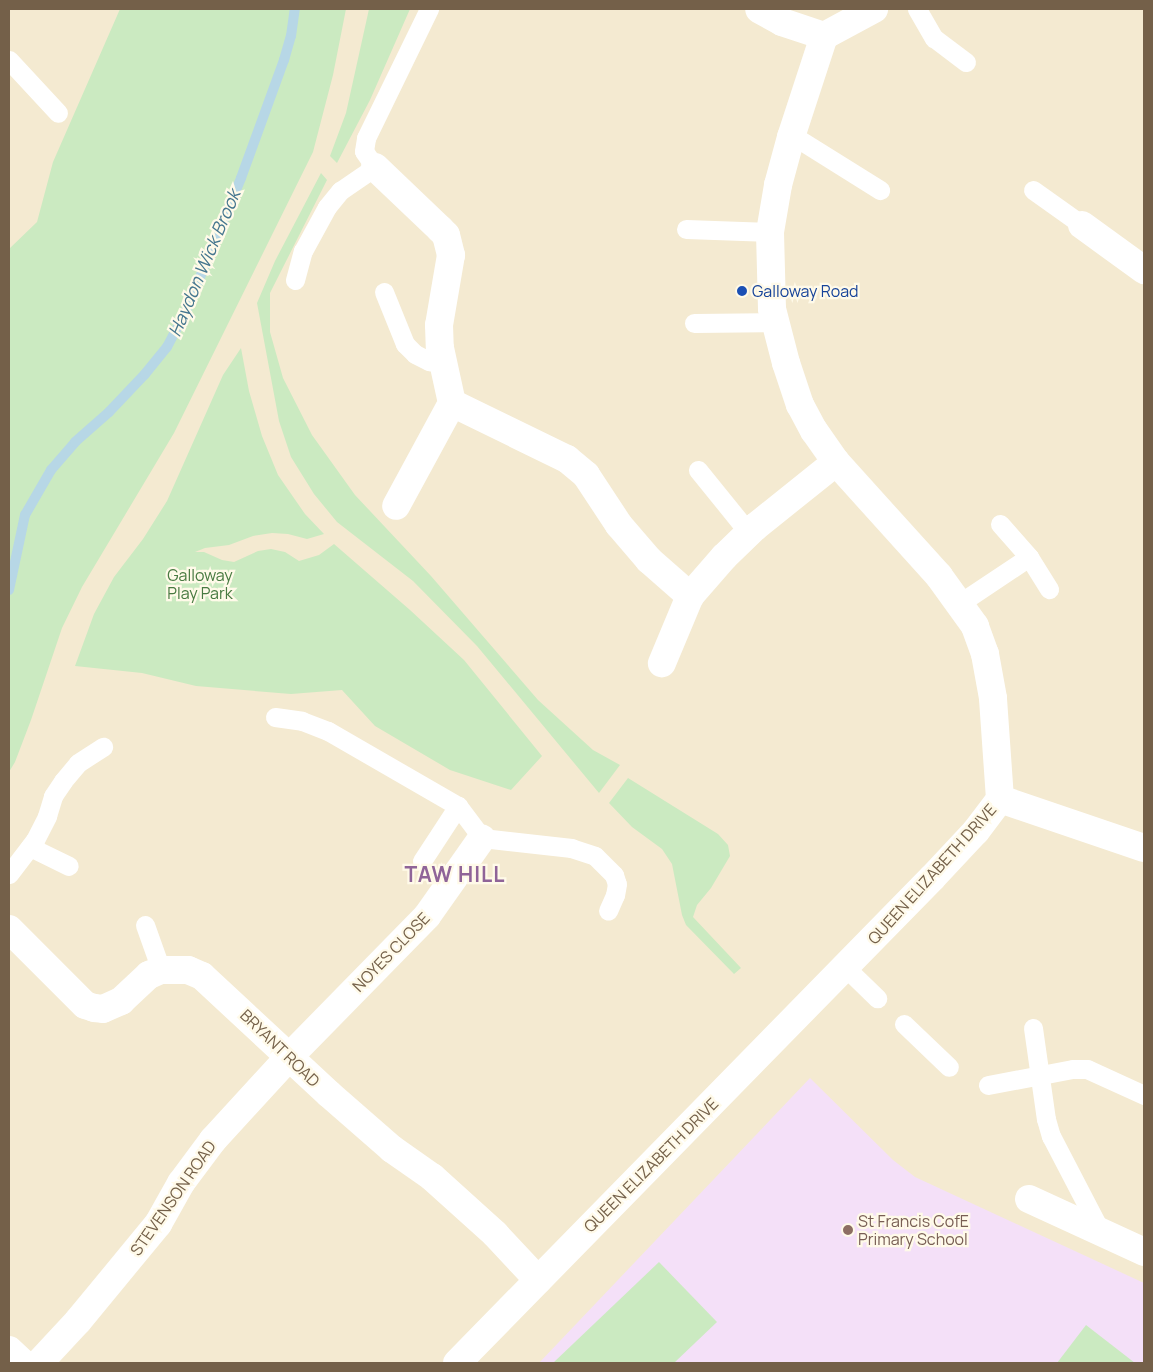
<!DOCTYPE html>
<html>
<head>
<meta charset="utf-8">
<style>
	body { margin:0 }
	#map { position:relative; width:1153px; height:1372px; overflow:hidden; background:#fcf7e3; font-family:Manrope,sans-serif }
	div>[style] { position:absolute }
	.residential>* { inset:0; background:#f4ead1 }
	.education>* { inset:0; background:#f4e0f8 }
	.green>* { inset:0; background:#cbeac1 }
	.stream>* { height:10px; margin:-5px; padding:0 5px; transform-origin:5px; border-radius:5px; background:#b7d7e6 }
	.lane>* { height:19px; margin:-9.5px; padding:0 9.5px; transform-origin:9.5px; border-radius:9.5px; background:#fff }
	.street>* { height:28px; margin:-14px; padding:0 14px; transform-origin:14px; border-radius:14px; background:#fff }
	.dots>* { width:14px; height:14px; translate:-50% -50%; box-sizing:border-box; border:2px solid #fffae9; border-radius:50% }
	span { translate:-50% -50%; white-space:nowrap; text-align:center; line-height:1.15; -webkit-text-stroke:4.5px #fffae9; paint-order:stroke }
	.transit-label { font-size:16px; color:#164399 }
	.left { translate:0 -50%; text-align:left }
	.park-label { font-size:16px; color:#487a41 }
	.street-label { font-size:16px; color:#746049 }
	.education-label { font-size:16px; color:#785e54 }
	.water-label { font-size:18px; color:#45768f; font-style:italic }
	.district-label { font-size:21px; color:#8f6498; font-weight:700; letter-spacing:1px }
	.frame { position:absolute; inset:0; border:10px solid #746049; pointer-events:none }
</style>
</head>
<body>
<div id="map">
	<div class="residential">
		<div style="clip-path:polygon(9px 9px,1144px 9px,1144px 1363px,9px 1363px)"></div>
	</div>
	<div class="education">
		<div style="clip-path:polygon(810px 1078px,893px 1160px,915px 1177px,1144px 1283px,1144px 1363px,539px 1363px)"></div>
	</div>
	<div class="green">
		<div style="clip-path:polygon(120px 9px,346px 9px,333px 75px,313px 152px,174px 433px,82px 587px,62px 628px,31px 720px,15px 762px,9px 772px,9px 249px,37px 222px,53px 162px)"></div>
		<div style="clip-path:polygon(369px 9px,410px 9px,370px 100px,337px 163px,330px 156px,346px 113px)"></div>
		<div style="clip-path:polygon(321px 173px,327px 180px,270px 293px,270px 332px,283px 378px,312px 435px,355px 495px,431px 576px,538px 700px,593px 750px,620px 765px,599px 793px,477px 646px,413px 581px,337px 522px,314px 494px,291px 457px,279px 421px,257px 303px,275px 261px)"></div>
		<div style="clip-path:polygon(241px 348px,249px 391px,262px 436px,278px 475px,305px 514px,324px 534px,307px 539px,288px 534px,272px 533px,253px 536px,229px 545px,205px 548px,195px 552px,204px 552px,222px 560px,234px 562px,258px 551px,271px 549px,285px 552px,299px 561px,319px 555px,334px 544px,410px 610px,464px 660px,542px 756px,511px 790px,450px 770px,375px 726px,342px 690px,291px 694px,196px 686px,142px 673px,75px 666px,94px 614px,114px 577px,143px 539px,167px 501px,223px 375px)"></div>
		<div style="clip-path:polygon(628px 778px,718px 834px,728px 845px,730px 856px,711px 888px,697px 905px,693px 917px,741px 968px,734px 974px,686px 925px,682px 915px,672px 864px,662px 849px,632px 827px,609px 803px)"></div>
		<div style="clip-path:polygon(659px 1262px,717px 1322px,674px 1363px,553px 1363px)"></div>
		<div style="clip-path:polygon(1086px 1325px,1135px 1363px,1057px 1363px)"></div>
	</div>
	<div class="stream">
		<div style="left:9px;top:590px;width:77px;rotate:-78deg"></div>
		<div style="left:25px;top:515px;width:52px;rotate:-60deg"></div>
		<div style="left:51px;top:470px;width:37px;rotate:-49deg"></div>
		<div style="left:75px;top:442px;width:45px;rotate:-41.4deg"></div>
		<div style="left:109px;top:412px;width:52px;rotate:-46.5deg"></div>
		<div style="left:145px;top:374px;width:35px;rotate:-51deg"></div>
		<div style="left:167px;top:347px;width:41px;rotate:-62.2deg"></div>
		<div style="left:186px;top:311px;width:144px;rotate:-67.5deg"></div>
		<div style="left:241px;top:178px;width:126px;rotate:-70deg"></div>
		<div style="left:284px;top:60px;width:25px;rotate:-74deg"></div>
		<div style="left:291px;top:36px;width:27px;rotate:-82deg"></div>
	</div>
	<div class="lane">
		<div style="left:917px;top:9px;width:34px;rotate:60deg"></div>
		<div style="left:934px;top:38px;width:40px;rotate:37deg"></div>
		<div style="left:9px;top:60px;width:72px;rotate:47.2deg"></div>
		<div style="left:792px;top:135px;width:104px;rotate:32deg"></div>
		<div style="left:1033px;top:190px;width:60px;rotate:35.5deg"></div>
		<div style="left:686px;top:229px;width:84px;rotate:2deg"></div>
		<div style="left:295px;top:280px;width:30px;rotate:-75deg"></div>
		<div style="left:303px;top:251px;width:50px;rotate:-61.4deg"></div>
		<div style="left:327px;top:207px;width:21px;rotate:-51deg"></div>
		<div style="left:340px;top:191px;width:42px;rotate:-34.4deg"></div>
		<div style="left:375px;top:167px;width:19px;rotate:-125deg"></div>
		<div style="left:364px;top:151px;width:13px;rotate:-81deg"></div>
		<div style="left:366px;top:138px;width:144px;rotate:-64deg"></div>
		<div style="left:384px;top:292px;width:56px;rotate:68deg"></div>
		<div style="left:405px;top:344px;width:14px;rotate:45deg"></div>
		<div style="left:415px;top:354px;width:16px;rotate:27deg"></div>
		<div style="left:429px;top:361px;width:14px;rotate:12deg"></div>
		<div style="left:694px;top:323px;width:81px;rotate:-0.7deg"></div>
		<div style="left:698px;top:470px;width:81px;rotate:51deg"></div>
		<div style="left:1000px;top:524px;width:44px;rotate:48.7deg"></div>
		<div style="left:1029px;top:557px;width:38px;rotate:58deg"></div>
		<div style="left:960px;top:603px;width:83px;rotate:-33.7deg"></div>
		<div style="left:275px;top:717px;width:27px;rotate:8deg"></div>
		<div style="left:302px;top:721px;width:28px;rotate:21deg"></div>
		<div style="left:328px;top:731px;width:150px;rotate:30deg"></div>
		<div style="left:458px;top:806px;width:40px;rotate:53deg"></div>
		<div style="left:482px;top:838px;width:90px;rotate:6.4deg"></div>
		<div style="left:571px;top:848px;width:25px;rotate:18deg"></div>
		<div style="left:595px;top:856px;width:27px;rotate:45deg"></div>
		<div style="left:614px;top:875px;width:9px;rotate:72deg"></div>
		<div style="left:617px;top:884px;width:11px;rotate:100deg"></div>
		<div style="left:615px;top:895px;width:17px;rotate:114deg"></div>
		<div style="left:30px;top:847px;width:43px;rotate:26deg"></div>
		<div style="left:422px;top:861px;width:66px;rotate:-56.8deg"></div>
		<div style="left:9px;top:874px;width:43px;rotate:-52.6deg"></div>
		<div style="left:35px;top:840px;width:27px;rotate:-63deg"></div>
		<div style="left:47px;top:816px;width:21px;rotate:-73deg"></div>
		<div style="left:53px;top:796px;width:18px;rotate:-56deg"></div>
		<div style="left:63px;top:781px;width:23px;rotate:-50deg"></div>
		<div style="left:78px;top:763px;width:30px;rotate:-33deg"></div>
		<div style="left:145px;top:925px;width:48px;rotate:70.4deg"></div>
		<div style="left:845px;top:967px;width:45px;rotate:44.1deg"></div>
		<div style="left:904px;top:1024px;width:62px;rotate:43.7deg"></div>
		<div style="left:1033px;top:1028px;width:92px;rotate:81.9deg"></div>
		<div style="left:1046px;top:1119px;width:18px;rotate:74deg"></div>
		<div style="left:1051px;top:1136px;width:108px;rotate:62.5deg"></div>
		<div style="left:988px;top:1085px;width:86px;rotate:-10.7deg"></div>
		<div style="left:1073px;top:1069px;width:14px"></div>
		<div style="left:1087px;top:1069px;width:63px;rotate:24.5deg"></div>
	</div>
	<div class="street">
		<div style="left:824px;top:36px;width:57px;rotate:-28.4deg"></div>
		<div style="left:375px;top:167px;width:90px;rotate:43.6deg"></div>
		<div style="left:440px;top:229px;width:8px;rotate:45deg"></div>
		<div style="left:446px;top:235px;width:21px;rotate:76deg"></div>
		<div style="left:451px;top:255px;width:71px;rotate:99.7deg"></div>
		<div style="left:439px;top:325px;width:23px;rotate:88deg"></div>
		<div style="left:440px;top:348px;width:56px;rotate:77.7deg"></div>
		<div style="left:452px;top:403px;width:117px;rotate:118.5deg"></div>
		<div style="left:1082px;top:225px;width:77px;rotate:36deg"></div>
		<div style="left:452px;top:403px;width:128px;rotate:26deg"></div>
		<div style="left:567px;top:459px;width:25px;rotate:40deg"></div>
		<div style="left:586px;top:475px;width:60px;rotate:56.6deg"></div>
		<div style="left:619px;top:525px;width:46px;rotate:49.4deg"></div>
		<div style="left:649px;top:560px;width:55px;rotate:41.3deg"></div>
		<div style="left:690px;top:596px;width:73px;rotate:112.7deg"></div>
		<div style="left:690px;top:596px;width:52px;rotate:-48.9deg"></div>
		<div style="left:724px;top:557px;width:43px;rotate:-44.1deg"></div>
		<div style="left:755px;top:527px;width:104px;rotate:-38.7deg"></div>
		<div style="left:1000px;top:799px;width:152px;rotate:18.8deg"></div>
		<div style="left:9px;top:929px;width:107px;rotate:45deg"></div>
		<div style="left:85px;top:1005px;width:9px;rotate:18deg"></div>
		<div style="left:94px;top:1008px;width:9px;rotate:6deg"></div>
		<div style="left:103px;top:1009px;width:20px;rotate:-24deg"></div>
		<div style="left:121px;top:1001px;width:38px;rotate:-43deg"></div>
		<div style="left:149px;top:975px;width:13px;rotate:-23deg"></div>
		<div style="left:161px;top:970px;width:27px"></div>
		<div style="left:188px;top:970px;width:15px;rotate:23deg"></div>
		<div style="left:202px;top:976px;width:173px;rotate:42.9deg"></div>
		<div style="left:329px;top:1094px;width:84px;rotate:41.1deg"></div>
		<div style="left:392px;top:1149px;width:49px;rotate:35deg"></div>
		<div style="left:432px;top:1177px;width:85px;rotate:42.1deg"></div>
		<div style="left:495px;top:1234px;width:63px;rotate:46.9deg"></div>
		<div style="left:1029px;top:1199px;width:127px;rotate:24.7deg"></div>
		<div style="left:9px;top:1350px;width:19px;rotate:43deg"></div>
		<div style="left:39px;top:1363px;width:57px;rotate:-47.1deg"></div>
		<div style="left:78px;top:1321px;width:126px;rotate:-50.5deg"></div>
		<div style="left:158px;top:1224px;width:47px;rotate:-60.7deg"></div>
		<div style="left:181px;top:1183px;width:54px;rotate:-53.3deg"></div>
		<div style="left:213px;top:1140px;width:113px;rotate:-47.5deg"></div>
		<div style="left:289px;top:1057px;width:197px;rotate:-45.6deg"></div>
		<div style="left:427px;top:916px;width:95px;rotate:-54.8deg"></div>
		<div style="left:457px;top:1363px;width:679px;rotate:-45.6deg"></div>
		<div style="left:932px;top:878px;width:64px;rotate:-46.9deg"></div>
		<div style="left:976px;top:831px;width:40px;rotate:-53deg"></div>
		<div style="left:1000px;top:799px;width:101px;rotate:-94deg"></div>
		<div style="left:993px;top:698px;width:45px;rotate:-100.3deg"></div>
		<div style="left:985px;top:654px;width:30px;rotate:-110deg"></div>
		<div style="left:975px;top:626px;width:62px;rotate:-125.8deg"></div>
		<div style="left:939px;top:576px;width:154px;rotate:-132.1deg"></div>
		<div style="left:836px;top:462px;width:38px;rotate:-125deg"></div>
		<div style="left:814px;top:431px;width:30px;rotate:-118deg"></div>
		<div style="left:800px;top:405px;width:44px;rotate:-108.4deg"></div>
		<div style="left:786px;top:363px;width:56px;rotate:-104.5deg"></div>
		<div style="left:772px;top:309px;width:77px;rotate:-91.5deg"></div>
		<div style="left:770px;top:232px;width:48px;rotate:-80.3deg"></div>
		<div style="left:778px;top:185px;width:50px;rotate:-74.8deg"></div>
		<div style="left:791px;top:137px;width:106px;rotate:-71.9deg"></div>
		<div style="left:824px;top:36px;width:44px;rotate:-161.6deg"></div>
		<div style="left:782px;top:22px;width:26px;rotate:-151deg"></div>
	</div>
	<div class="dots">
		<div style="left:742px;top:291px;background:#1a4fb4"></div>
		<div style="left:848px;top:1230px;background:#8d6e63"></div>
	</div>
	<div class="transit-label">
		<span class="left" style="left:752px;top:291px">Galloway Road</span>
	</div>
	<div class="park-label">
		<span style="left:200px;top:584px">Galloway<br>Play Park</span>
	</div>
	<div class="street-label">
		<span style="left:932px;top:874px;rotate:-48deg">QUEEN ELIZABETH DRIVE</span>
		<span style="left:391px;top:952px;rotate:-46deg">NOYES CLOSE</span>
		<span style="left:280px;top:1048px;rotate:44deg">BRYANT ROAD</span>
		<span style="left:651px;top:1165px;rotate:-45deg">QUEEN ELIZABETH DRIVE</span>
		<span style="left:173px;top:1198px;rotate:-55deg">STEVENSON ROAD</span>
	</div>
	<div class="education-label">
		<span class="left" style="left:858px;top:1230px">St Francis CofE<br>Primary School</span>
	</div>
	<div class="water-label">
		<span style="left:204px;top:263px;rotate:-67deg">Haydon Wick Brook</span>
	</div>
	<div class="district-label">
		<span style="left:455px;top:874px">TAW HILL</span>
	</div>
	<div class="frame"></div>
</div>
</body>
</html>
